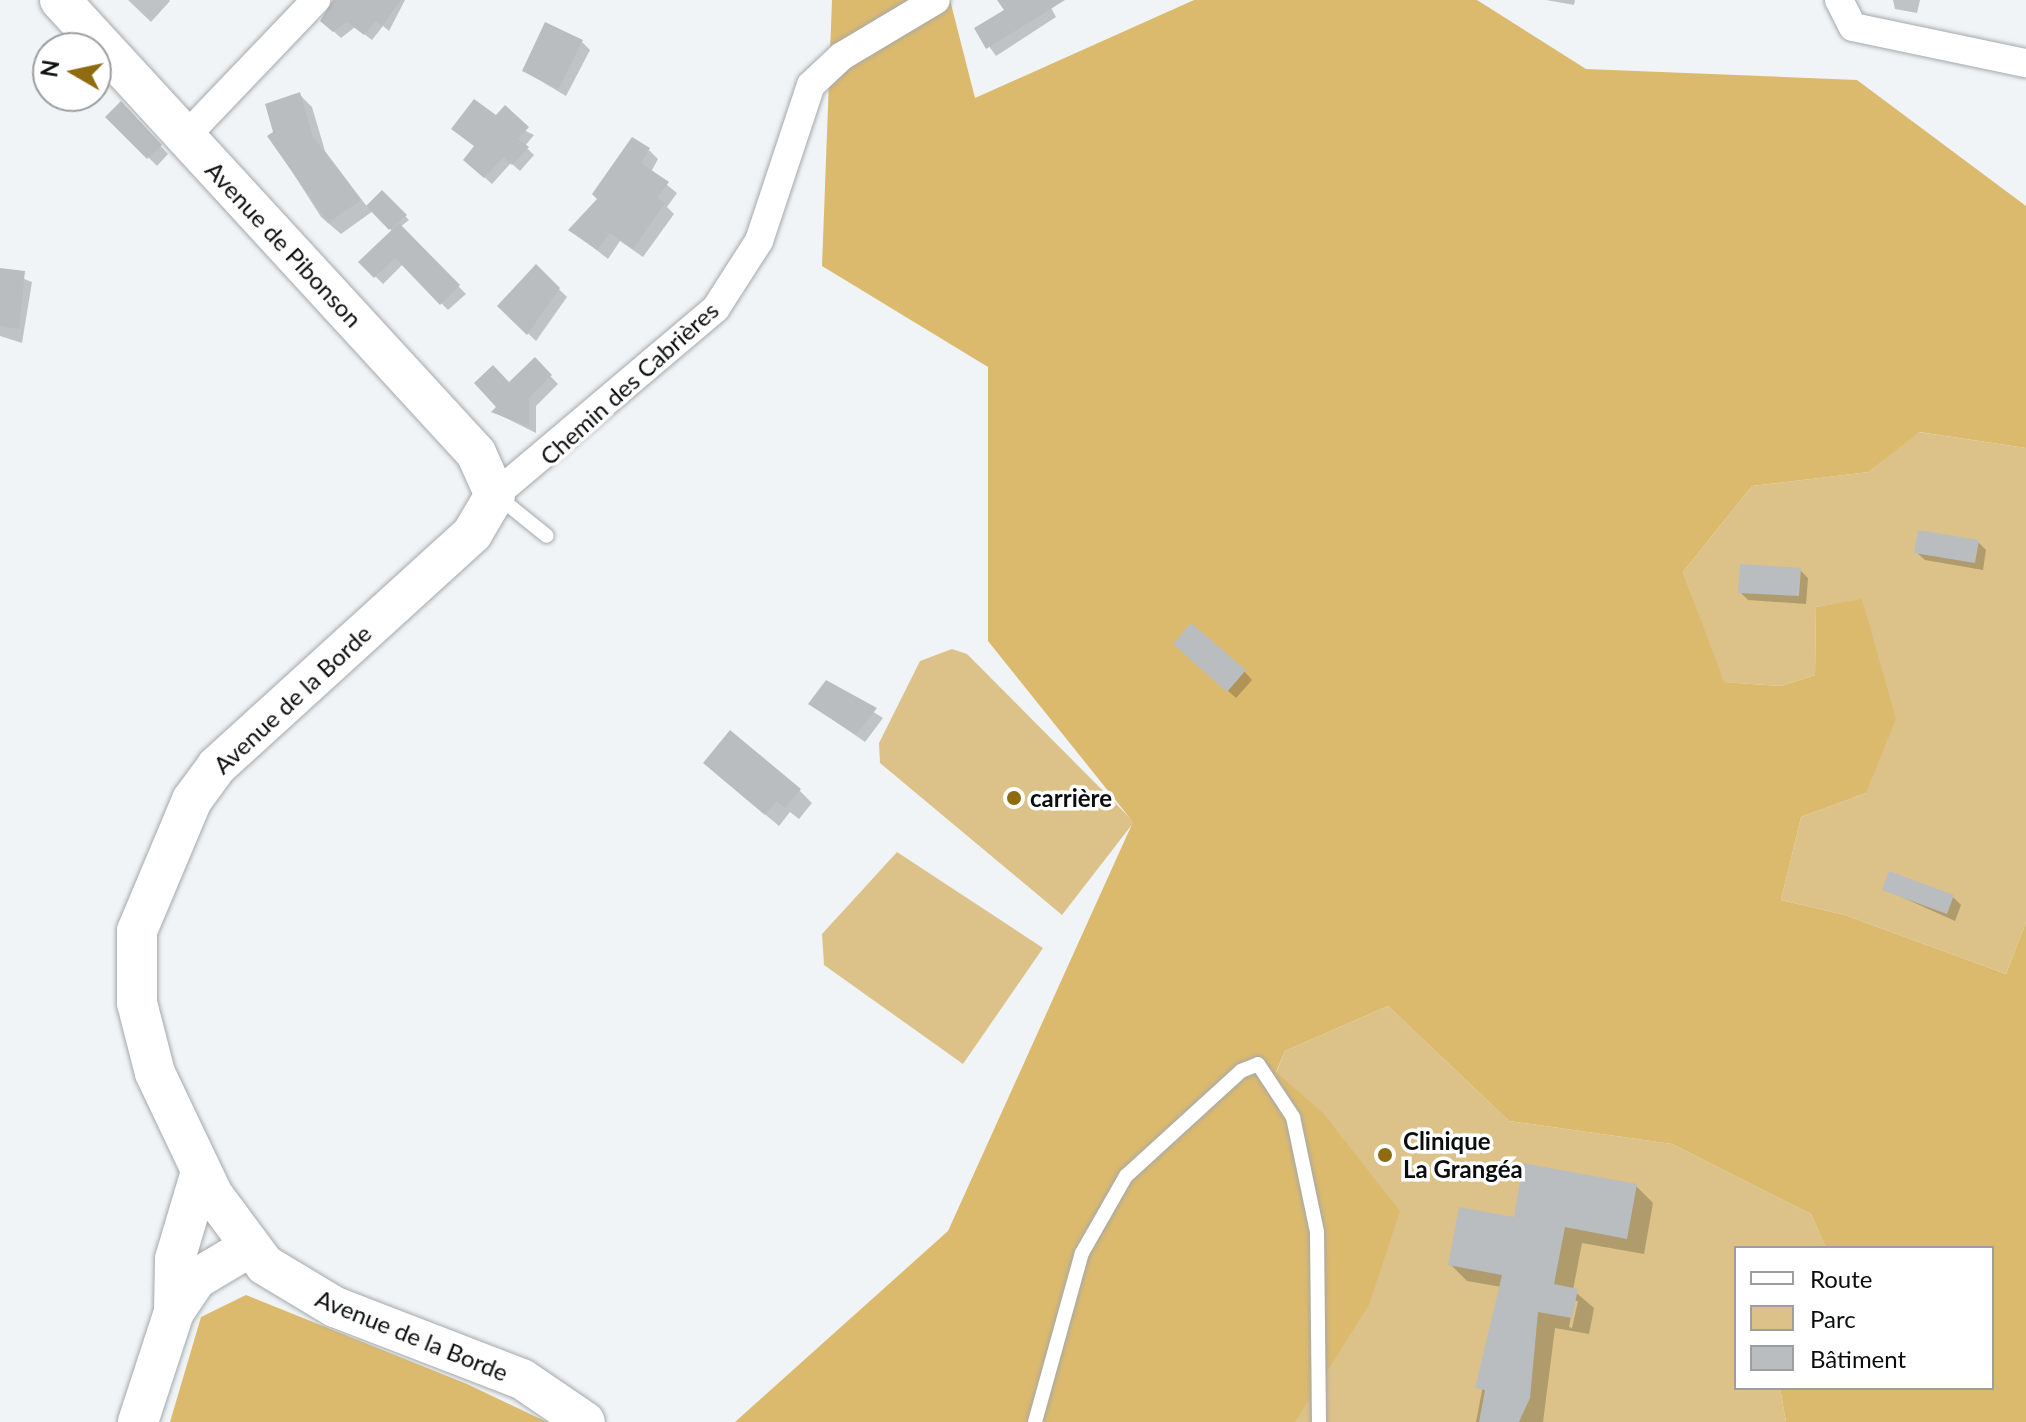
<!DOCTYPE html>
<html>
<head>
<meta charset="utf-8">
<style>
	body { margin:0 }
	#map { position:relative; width:2026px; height:1422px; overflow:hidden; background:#f0f4f7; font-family:Lato,sans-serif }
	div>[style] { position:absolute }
	.green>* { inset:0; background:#dcc289 }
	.forest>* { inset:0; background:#dcba6d }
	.shadow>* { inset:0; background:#0003 }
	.building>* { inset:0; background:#b9bdc0 }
	.roads { filter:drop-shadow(0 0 2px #a4a8ab) drop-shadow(0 0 2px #a4a8ab) }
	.lane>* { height:14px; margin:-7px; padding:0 7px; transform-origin:7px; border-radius:7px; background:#fff }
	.street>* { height:28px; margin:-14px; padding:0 14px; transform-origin:14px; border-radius:14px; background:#fff }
	.secondary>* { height:40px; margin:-20px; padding:0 20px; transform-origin:20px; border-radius:20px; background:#fff }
	.dots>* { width:22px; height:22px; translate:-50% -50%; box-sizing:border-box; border:4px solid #fff; border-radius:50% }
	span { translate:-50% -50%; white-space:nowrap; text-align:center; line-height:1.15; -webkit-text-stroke:7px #fff; paint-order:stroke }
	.street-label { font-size:24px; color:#0c0d0e }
	.poi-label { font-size:24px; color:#0c0d0e; font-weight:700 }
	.left { translate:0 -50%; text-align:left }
	.legend { position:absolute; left:1734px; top:1246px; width:260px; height:144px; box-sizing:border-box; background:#fff; border:2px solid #9e9e9f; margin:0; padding:10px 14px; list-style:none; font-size:24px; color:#0c0d0e }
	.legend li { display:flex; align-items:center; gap:16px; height:40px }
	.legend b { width:40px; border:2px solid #9e9e9f }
	.north { position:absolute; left:32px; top:32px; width:80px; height:80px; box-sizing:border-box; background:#fff; border:2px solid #9e9e9f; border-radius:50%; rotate:279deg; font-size:22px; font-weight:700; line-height:32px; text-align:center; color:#0c0d0e }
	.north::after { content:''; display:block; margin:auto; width:28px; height:36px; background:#8d6b0e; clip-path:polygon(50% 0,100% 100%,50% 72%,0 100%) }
</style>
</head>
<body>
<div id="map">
	<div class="green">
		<div style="clip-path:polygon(1918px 432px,2026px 448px,2026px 922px,2006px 974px,1845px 915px,1781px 900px,1801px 817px,1866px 793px,1862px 600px,1816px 607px,1815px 675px,1781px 686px,1723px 682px,1683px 572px,1752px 486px,1869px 472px)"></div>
		<div style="clip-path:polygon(952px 649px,967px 654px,1134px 822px,1062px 915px,880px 763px,879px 743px,920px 661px)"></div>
		<div style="clip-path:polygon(897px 852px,1043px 948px,963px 1064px,824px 965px,822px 934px)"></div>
		<div style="clip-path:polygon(1388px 1006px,1509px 1121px,1672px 1144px,1811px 1214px,1826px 1248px,1736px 1248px,1736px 1388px,1780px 1388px,1786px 1422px,1295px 1422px,1276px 1073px,1285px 1051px)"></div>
	</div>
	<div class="forest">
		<div style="clip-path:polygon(832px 0,950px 0,975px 98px,1194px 0,1477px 0,1586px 69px,1857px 80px,2026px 206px,2026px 448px,1919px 432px,1869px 472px,1752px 486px,1683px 572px,1724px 682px,1781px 686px,1815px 675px,1816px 607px,1862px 599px,1896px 719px,1866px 793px,1801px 817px,1781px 900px,1845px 915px,2006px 974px,2026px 922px,2026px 1422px,1786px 1422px,1780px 1388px,1992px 1388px,1992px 1248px,1826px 1248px,1811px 1214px,1672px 1144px,1509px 1121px,1388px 1006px,1285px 1051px,1276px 1072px,1323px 1113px,1400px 1211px,1369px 1305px,1295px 1422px,735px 1422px,948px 1231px,1133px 822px,988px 641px,988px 367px,822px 266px)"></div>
		<div style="clip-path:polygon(246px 1295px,467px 1384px,547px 1422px,170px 1422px,201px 1317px)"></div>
	</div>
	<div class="shadow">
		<div style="clip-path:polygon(128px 0,169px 0,170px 1px,151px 22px)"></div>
		<div style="clip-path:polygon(333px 0,405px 0,389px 31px,383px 26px,372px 40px,355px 27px,341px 38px,329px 27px)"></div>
		<div style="clip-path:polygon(1010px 0,1047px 0,1056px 17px,996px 56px,976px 28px,1005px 12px)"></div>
		<div style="clip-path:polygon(1546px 0,1575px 0,1574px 5px)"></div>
		<div style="clip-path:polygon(1893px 0,1920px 0,1917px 13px,1895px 9px)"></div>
		<div style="clip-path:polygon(582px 42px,590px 50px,566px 96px,524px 71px)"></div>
		<div style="clip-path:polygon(300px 95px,312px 107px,325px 151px,368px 208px,382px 193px,409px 220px,400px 227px,466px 294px,448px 310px,403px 264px,383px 284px,361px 262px,393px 232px,373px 211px,341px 234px,321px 217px,270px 137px)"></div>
		<div style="clip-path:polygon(121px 104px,168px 154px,157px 166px,108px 117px)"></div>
		<div style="clip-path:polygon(497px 117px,534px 135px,525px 146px,534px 155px,520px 171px,511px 163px,492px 184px,472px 166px)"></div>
		<div style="clip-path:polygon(649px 150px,658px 159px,651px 172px,677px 193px,667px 207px,674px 214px,643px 257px,620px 241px,608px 259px,571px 230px)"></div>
		<div style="clip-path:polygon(536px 267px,567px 297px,536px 341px,500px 306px)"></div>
		<div style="clip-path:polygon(0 270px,32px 282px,22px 343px,0 336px)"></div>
		<div style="clip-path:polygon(535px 360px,558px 384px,536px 406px,536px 433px,494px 412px)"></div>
		<div style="clip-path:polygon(1978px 542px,1986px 550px,1983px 570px,1925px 560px,1916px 552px)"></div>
		<div style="clip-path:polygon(1800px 570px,1808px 578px,1806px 604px,1748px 600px,1740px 592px)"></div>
		<div style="clip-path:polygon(1184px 652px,1244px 671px,1252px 680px,1236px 698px)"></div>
		<div style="clip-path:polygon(827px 683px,883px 718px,865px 742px,810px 704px)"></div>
		<div style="clip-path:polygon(718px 775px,799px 790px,812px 803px,799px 819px,790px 812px,779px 826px)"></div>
		<div style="clip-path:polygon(1884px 889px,1953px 897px,1961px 905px,1955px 921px)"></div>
		<div style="clip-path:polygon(evenodd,1636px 1186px,1653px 1203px,1644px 1254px,1582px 1243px,1573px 1290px,1594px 1308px,1589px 1334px,1555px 1328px,1543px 1422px,1476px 1422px,1502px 1287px,1467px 1281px,1450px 1264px,1515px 1220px,1636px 1186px,1574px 1301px,1578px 1301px,1572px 1328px,1569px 1327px,1574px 1301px)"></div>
	</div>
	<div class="building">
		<div style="clip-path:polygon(333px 0,401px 0,382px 26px,375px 21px,364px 35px,347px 22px,333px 32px,320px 21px)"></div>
		<div style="clip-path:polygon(997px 0,1065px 0,986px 49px,974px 28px,1004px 10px)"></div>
		<div style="clip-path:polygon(545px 22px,583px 40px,558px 89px,522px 71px)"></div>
		<div style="clip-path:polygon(300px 92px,313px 137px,361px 200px,328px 223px,267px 136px,273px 132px,265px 104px)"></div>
		<div style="clip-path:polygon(474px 99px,496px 115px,505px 105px,529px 127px,518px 139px,529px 147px,512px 165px,503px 157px,484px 178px,463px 160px,474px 146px,451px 129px)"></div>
		<div style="clip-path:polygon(121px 101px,162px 145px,147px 159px,105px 117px)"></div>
		<div style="clip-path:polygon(632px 137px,650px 148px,641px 163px,669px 182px,657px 198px,665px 203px,633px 249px,610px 233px,597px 250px,568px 230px,597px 199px,592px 194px)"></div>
		<div style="clip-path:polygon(382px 190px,407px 215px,389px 230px,366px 206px)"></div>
		<div style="clip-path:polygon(399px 223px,460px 285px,440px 305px,395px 258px,374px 278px,358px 262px)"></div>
		<div style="clip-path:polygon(536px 264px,560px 288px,527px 335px,497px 306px)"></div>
		<div style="clip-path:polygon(0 268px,25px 271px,19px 329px,0 326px)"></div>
		<div style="clip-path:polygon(535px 357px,552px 375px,529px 398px,529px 427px,491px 412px,496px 407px,474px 383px,493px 365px,509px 382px)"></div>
		<div style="clip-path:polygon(1918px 530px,1979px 540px,1975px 563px,1914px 553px)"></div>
		<div style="clip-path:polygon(1740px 564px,1801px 568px,1799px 596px,1738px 593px)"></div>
		<div style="clip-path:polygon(1191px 623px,1246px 670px,1227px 692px,1173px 644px)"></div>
		<div style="clip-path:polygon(826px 680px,877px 708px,856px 735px,808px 704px)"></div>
		<div style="clip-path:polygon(730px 730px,801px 789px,785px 808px,777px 801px,765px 815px,703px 763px)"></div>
		<div style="clip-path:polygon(1889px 871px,1954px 895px,1947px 914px,1882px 890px)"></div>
		<div style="clip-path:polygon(1523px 1163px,1637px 1184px,1627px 1239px,1565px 1227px,1554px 1284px,1578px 1289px,1572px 1318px,1538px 1312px,1530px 1398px,1519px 1422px,1479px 1422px,1485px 1390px,1475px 1388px,1502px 1275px,1448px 1265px,1459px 1207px,1514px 1217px)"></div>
	</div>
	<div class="roads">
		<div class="lane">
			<div style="left:496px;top:495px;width:65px;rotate:38.8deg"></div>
			<div style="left:1035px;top:1422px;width:175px;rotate:-74.5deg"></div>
			<div style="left:1082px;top:1253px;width:89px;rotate:-60.3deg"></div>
			<div style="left:1126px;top:1176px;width:156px;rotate:-42.4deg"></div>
			<div style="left:1241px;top:1071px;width:18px;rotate:-22deg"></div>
			<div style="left:1258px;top:1064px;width:64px;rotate:56.6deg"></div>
			<div style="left:1293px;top:1117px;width:117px;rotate:78.2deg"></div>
			<div style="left:1317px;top:1232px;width:190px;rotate:89.4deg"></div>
		</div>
		<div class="street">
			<div style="left:1839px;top:0;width:30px;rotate:63deg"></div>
			<div style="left:1853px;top:27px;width:177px;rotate:11.8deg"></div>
			<div style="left:185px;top:137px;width:190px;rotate:-46.3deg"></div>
			<div style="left:495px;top:495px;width:289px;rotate:-40.2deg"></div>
			<div style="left:716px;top:308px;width:80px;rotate:-57.3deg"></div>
			<div style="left:759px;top:241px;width:164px;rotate:-71.6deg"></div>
			<div style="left:811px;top:85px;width:42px;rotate:-43.1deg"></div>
			<div style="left:842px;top:56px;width:109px;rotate:-30.8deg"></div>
		</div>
		<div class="secondary">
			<div style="left:60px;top:0;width:615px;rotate:47.44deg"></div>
			<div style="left:476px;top:453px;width:46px;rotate:65.7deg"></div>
			<div style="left:495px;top:495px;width:45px;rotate:120.5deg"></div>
			<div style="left:472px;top:534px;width:345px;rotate:137.7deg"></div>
			<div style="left:217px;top:766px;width:42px;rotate:126.3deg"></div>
			<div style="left:192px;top:800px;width:142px;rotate:112.8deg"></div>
			<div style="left:137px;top:931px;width:72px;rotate:90deg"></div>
			<div style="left:137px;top:1003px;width:72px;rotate:75.6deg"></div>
			<div style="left:155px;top:1073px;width:135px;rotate:64.6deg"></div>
			<div style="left:213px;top:1195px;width:87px;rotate:53.4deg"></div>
			<div style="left:265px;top:1265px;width:82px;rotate:31deg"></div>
			<div style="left:335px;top:1307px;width:200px;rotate:21.1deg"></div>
			<div style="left:522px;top:1379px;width:76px;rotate:34.3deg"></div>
			<div style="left:174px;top:1312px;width:53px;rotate:-88.9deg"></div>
			<div style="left:175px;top:1259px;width:91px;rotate:-73.4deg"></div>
			<div style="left:138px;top:1422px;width:116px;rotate:-71.9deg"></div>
			<div style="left:174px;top:1312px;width:40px;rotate:-56deg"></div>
			<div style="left:196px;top:1279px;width:61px;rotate:-30.8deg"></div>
		</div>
	</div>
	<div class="dots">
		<div style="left:1014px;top:798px;background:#8d6b0e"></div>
		<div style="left:1385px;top:1155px;background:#8d6b0e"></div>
	</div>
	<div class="street-label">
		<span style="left:284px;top:244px;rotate:47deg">Avenue de Pibonson</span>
		<span style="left:629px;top:383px;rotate:-42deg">Chemin des Cabrières</span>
		<span style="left:292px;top:699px;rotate:-43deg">Avenue de la Borde</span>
		<span style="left:412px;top:1335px;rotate:22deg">Avenue de la Borde</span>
	</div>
	<div class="poi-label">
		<span class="left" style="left:1030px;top:798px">carrière</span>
		<span class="left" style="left:1403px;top:1155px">Clinique<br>La Grangéa</span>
	</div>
	<ul class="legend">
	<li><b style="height:10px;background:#fff"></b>Route</li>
	<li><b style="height:22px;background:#dcc289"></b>Parc</li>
	<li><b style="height:22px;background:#b9bdc0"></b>Bâtiment</li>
	</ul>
	<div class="north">N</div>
</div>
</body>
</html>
